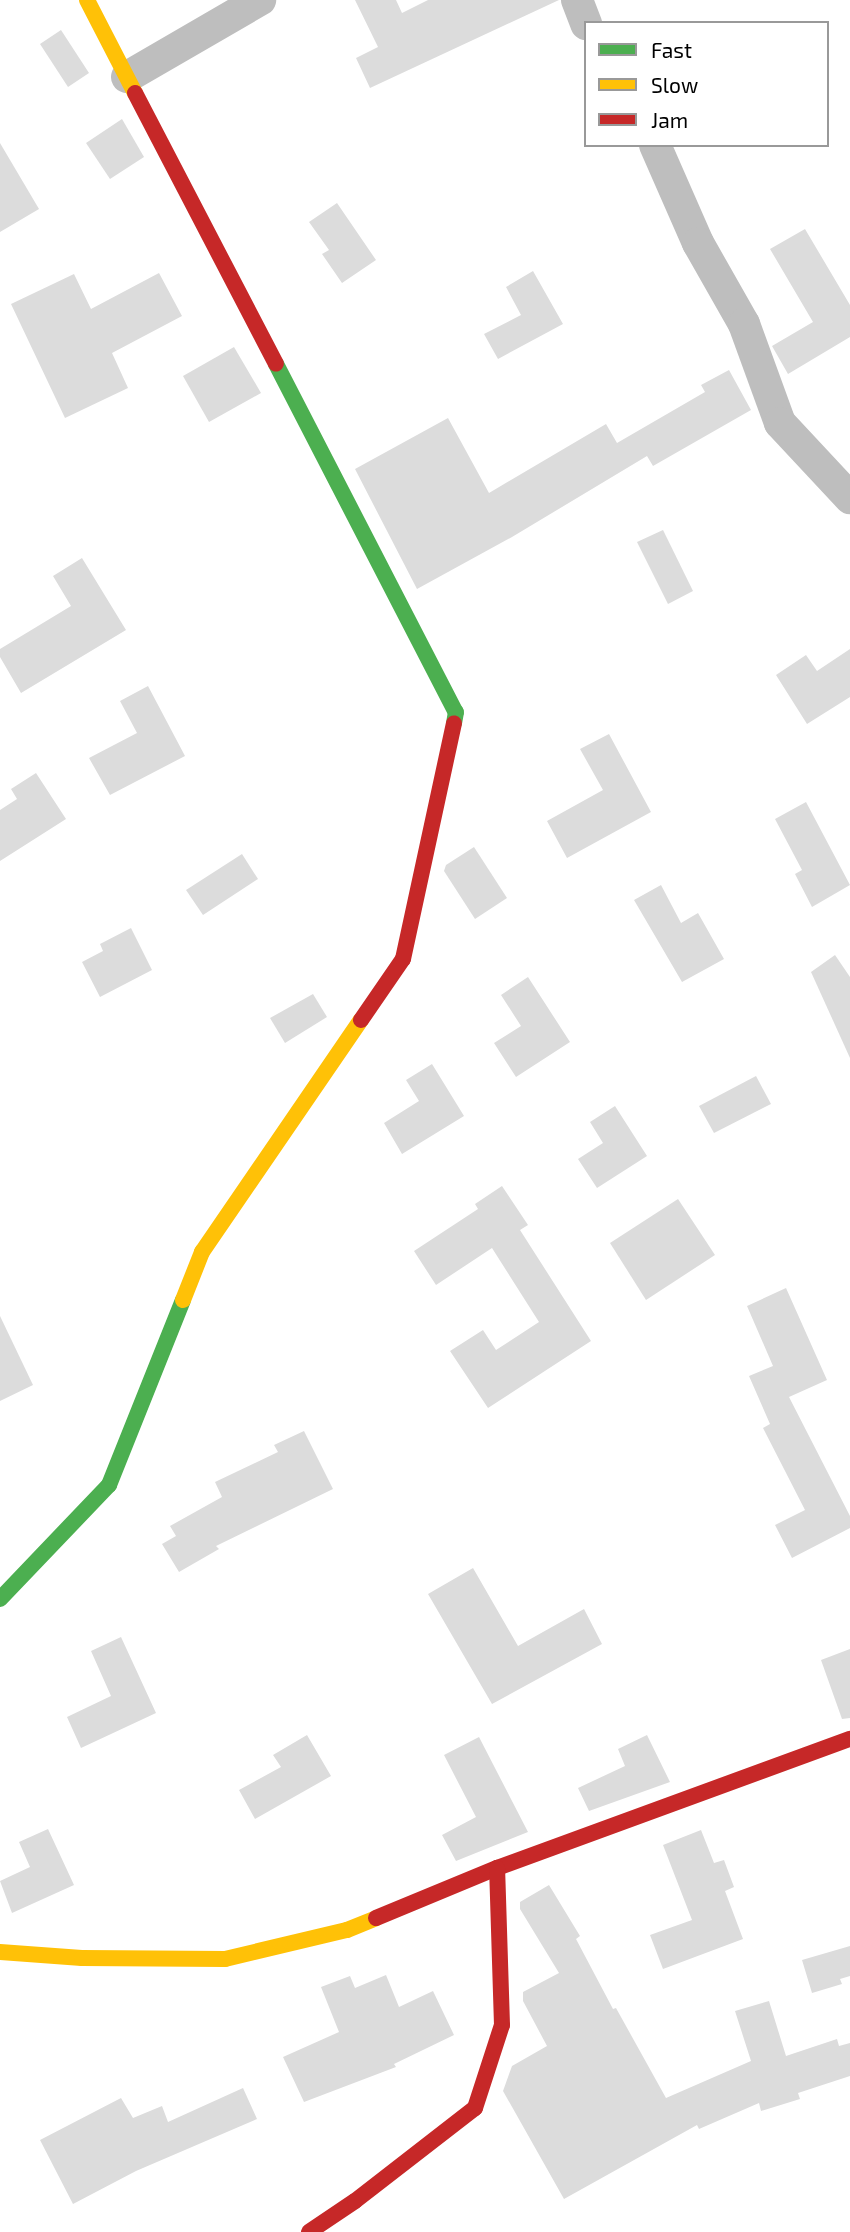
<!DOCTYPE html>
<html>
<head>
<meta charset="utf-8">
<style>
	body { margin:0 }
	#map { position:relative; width:850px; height:2232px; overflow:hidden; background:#fff; font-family:"Exo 2",sans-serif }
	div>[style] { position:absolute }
	.building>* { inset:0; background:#dcdcdc }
	.street>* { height:32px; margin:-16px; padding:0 16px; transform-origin:16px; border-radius:16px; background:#bebebe }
	.fast>* { height:16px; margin:-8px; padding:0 8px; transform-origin:8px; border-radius:8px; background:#4caf50 }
	.slow>* { height:16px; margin:-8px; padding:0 8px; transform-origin:8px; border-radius:8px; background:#ffc107 }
	.jam>* { height:16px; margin:-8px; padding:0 8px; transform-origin:8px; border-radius:8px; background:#c62828 }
	span { translate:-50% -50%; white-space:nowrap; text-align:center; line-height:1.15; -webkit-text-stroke:7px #fff; paint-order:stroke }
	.legend { position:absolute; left:584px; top:21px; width:245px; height:126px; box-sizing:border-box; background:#fff; border:2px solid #999; margin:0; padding:9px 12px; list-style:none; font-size:21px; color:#000 }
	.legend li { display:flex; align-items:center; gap:14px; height:35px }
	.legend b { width:35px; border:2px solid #999 }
</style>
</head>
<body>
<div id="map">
	<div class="building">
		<div style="clip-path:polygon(355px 0,396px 0,402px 13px,428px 0,559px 0,370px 88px,356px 58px,378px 47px)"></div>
		<div style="clip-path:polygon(61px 30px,89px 73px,68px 87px,40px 44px)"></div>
		<div style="clip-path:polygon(122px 119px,144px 157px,110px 179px,86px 143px)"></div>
		<div style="clip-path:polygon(0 143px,39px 209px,0 232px)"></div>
		<div style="clip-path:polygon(337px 203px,376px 260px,342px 283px,322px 254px,329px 250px,309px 222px)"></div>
		<div style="clip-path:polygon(805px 229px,850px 305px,850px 337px,788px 374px,772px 346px,813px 322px,770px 249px)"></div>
		<div style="clip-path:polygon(533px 271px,563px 324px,498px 359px,484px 334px,521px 315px,506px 287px)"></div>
		<div style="clip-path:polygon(159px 273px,182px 316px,112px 353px,128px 388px,65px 418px,11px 304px,74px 274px,91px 309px)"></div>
		<div style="clip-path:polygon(234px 347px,261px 393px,209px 422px,183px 376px)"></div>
		<div style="clip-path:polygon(729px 370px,751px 410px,653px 466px,647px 456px,512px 537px,417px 589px,355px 469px,448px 418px,489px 493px,606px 424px,617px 443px,705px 392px,701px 385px)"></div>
		<div style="clip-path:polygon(663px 530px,693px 591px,668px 604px,637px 542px)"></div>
		<div style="clip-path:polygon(82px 558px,126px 630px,21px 693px,0 657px,0 649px,71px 606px,53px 576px)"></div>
		<div style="clip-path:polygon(850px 649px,850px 697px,807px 724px,776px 675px,806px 655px,817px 671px)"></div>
		<div style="clip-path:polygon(148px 686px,185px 756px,110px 795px,89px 758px,137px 733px,120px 701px)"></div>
		<div style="clip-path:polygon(609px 734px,651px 812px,567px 858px,547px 821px,603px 790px,580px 749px)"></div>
		<div style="clip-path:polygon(36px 773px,66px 819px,0 861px,0 810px,17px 799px,11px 789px)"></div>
		<div style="clip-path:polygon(806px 802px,850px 885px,812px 907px,795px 874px,802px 870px,775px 819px)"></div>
		<div style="clip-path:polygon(474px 847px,507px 898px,475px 919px,444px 871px,446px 865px)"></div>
		<div style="clip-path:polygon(242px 854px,258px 879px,203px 915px,186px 890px)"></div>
		<div style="clip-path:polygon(661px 885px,681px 923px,698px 913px,724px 959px,682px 982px,634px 900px)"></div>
		<div style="clip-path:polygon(131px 928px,152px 970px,100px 997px,82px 962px,103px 951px,100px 944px)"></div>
		<div style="clip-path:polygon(835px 955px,850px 977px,850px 1058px,811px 972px)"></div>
		<div style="clip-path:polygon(528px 977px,570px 1042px,516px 1077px,494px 1043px,521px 1026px,501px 995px)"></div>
		<div style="clip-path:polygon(313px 994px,327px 1017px,285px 1043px,270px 1018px)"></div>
		<div style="clip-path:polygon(432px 1064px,464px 1116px,402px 1154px,384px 1123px,419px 1101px,406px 1080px)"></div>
		<div style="clip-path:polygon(756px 1076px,771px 1104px,714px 1133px,699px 1106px)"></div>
		<div style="clip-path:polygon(615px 1106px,647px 1156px,597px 1188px,578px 1159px,603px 1143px,590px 1122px)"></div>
		<div style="clip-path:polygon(502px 1186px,528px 1225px,520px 1230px,591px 1341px,488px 1408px,450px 1351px,483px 1330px,496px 1350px,539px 1322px,492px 1248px,436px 1285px,414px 1251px,478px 1209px,475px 1204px)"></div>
		<div style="clip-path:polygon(678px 1199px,715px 1255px,646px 1300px,610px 1243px)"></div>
		<div style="clip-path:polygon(786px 1288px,827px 1380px,789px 1397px,850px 1516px,850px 1528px,792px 1558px,775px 1525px,805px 1510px,763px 1428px,770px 1424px,749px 1376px,773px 1366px,747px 1306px)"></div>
		<div style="clip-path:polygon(0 1316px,33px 1385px,0 1401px)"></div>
		<div style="clip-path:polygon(304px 1431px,333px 1489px,216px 1546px,219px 1549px,179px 1572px,162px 1544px,176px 1536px,170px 1526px,222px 1497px,215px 1482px,278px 1452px,274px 1445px)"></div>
		<div style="clip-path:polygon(473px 1568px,518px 1646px,584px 1609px,602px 1644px,492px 1704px,428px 1594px)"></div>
		<div style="clip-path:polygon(121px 1637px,156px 1713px,81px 1748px,67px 1717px,111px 1696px,91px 1651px)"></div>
		<div style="clip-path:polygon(850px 1649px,850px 1718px,842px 1719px,821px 1660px)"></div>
		<div style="clip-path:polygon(307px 1735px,331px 1776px,255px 1819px,239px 1790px,281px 1767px,273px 1755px)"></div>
		<div style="clip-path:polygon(647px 1735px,670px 1782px,589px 1811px,578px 1788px,625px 1766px,618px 1749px)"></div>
		<div style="clip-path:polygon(479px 1737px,528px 1832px,456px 1861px,442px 1835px,476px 1817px,444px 1755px)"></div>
		<div style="clip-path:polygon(48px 1829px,74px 1885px,12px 1913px,0 1881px,30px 1867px,19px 1842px)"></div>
		<div style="clip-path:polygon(701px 1830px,714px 1863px,724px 1860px,734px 1887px,725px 1891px,743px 1939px,663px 1969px,650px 1935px,692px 1920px,663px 1845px)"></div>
		<div style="clip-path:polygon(549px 1885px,580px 1936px,576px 1939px,613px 2009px,616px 2008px,666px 2098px,751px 2061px,735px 2011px,769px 2001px,786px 2056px,837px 2039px,839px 2046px,850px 2043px,850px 2076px,798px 2093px,800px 2099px,761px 2111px,759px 2103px,699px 2129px,697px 2125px,564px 2199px,503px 2091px,512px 2066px,547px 2046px,523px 2001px,523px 1992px,559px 1973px,520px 1909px,520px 1902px)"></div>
		<div style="clip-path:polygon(850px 1946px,850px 1976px,840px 1979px,842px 1984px,812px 1993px,802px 1960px)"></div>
		<div style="clip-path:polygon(386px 1975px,399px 2007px,433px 1991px,454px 2035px,394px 2064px,396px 2067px,304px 2102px,283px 2057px,339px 2032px,321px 1987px,350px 1976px,355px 1988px)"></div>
		<div style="clip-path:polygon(243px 2088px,257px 2119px,136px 2171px,73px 2204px,40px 2140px,121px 2098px,133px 2118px,162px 2106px,168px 2122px)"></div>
	</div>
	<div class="street">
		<div style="left:577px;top:0;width:26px;rotate:69deg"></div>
		<div style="left:127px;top:77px;width:154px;rotate:-30.1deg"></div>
		<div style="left:655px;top:145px;width:107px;rotate:66.3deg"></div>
		<div style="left:698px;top:243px;width:93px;rotate:60.4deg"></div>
		<div style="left:744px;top:324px;width:105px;rotate:70deg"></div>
		<div style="left:780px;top:423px;width:103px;rotate:47deg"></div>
	</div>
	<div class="fast">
		<div style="left:276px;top:364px;width:392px;rotate:62.7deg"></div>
		<div style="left:456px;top:712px;width:11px;rotate:100deg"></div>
		<div style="left:0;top:1599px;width:158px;rotate:-46.3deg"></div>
		<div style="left:109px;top:1485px;width:199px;rotate:-68.2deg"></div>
	</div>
	<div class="slow">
		<div style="left:87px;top:0;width:105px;rotate:62.7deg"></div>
		<div style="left:183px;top:1300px;width:52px;rotate:-68.4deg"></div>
		<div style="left:202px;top:1252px;width:281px;rotate:-55.6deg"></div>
		<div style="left:0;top:1952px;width:82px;rotate:4.2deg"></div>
		<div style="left:82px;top:1958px;width:143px;rotate:0.4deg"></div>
		<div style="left:225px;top:1959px;width:125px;rotate:-13.4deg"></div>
		<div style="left:347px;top:1930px;width:31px;rotate:-22deg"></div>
	</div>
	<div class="jam">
		<div style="left:135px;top:93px;width:305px;rotate:62.5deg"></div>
		<div style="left:361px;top:1020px;width:74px;rotate:-55.5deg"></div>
		<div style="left:403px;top:959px;width:241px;rotate:-77.8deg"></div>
		<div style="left:376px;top:1918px;width:131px;rotate:-22.5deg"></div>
		<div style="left:497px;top:1868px;width:376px;rotate:-20.1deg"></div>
		<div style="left:309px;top:2232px;width:55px;rotate:-34deg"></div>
		<div style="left:355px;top:2201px;width:152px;rotate:-37.8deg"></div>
		<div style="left:475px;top:2108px;width:87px;rotate:-72deg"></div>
		<div style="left:502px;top:2025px;width:157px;rotate:-91.8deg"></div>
	</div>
	<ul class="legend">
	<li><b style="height:9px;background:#4caf50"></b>Fast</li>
	<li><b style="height:9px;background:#ffc107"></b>Slow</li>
	<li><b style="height:9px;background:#c62828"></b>Jam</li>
	</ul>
</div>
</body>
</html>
